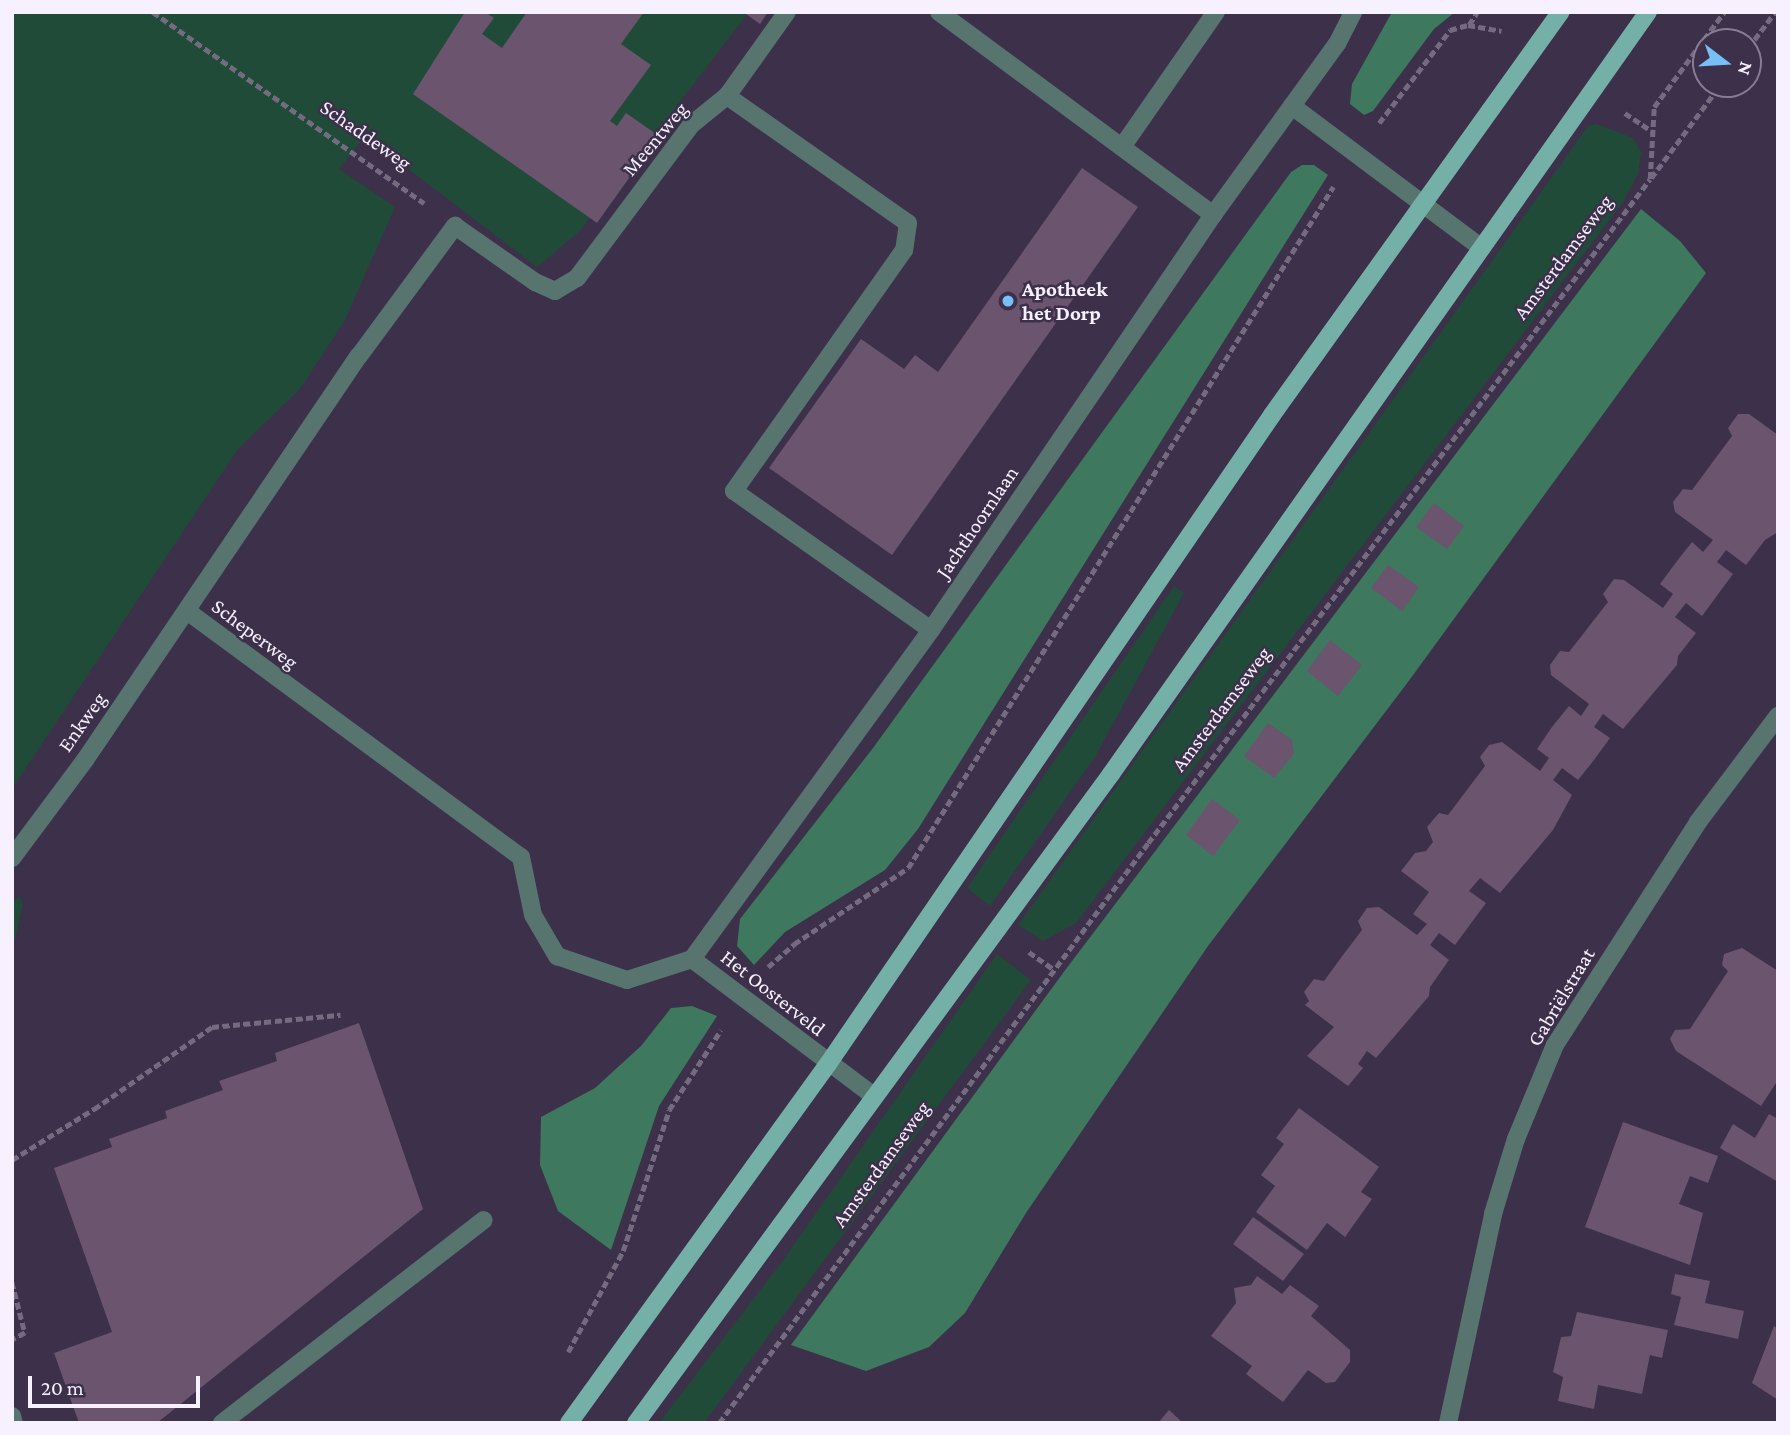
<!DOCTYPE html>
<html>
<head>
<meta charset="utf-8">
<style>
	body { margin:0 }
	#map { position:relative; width:1790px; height:1435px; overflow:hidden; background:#3c304a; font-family:"Crimson Pro",serif }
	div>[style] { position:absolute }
	.green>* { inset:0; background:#214b39 }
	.forest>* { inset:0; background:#3e785e }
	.building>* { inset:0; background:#6b546e }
	.path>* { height:4.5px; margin-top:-2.25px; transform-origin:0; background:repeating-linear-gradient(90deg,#756b81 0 7px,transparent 0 10.5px) }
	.lane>* { height:18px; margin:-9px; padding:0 9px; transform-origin:9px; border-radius:9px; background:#57746f }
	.street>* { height:18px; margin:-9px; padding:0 9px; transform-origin:9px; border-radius:9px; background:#57746f }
	.primary>* { height:18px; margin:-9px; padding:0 9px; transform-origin:9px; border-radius:9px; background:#74b0a7 }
	.dots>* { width:19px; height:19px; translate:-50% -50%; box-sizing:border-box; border:4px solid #3c304a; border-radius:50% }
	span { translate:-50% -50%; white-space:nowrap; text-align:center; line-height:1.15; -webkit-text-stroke:5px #3c304a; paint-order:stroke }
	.street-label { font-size:21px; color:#f7f1ff }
	.poi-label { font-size:21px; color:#f7f1ff; font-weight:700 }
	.left { translate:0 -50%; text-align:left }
	.frame { position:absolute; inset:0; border:14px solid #f7f1ff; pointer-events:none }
	.north { position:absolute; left:1692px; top:28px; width:70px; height:70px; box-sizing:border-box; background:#3c304a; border:2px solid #877d92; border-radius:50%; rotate:107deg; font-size:19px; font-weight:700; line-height:28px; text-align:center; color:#f7f1ff }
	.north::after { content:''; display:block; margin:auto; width:24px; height:32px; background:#78bff7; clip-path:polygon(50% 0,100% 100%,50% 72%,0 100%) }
	.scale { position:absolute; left:28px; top:1376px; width:172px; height:32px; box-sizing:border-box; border:4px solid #f7f1ff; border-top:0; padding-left:9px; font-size:21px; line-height:24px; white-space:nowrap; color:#f7f1ff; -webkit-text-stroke:5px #3c304a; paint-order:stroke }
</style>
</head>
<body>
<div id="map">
	<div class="green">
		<div style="clip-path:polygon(12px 12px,749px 12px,580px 231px,537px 267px,365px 136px,339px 169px,395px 207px,345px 320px,300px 389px,238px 449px,12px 789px)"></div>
		<div style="clip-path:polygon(1597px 124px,1633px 138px,1641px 152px,1638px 174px,1623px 202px,1076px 923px,1043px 941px,1018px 925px,1588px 126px)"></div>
		<div style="clip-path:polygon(1174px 586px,1184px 593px,1095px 757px,990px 906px,967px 888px)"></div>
		<div style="clip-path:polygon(19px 896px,23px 903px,12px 954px,12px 904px)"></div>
		<div style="clip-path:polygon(997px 954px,1031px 980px,704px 1423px,659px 1423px,784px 1259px)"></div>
	</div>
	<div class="forest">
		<div style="clip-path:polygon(1392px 12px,1455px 12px,1434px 29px,1373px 111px,1364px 115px,1350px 104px,1352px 84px)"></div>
		<div style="clip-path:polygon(1302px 165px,1314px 165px,1328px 175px,918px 829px,885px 870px,785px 932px,754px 965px,737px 946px,740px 919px,873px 748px,1291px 172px)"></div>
		<div style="clip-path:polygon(1641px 209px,1680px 241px,1706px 273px,1408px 682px,1208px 946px,1026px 1213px,965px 1313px,929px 1347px,866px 1371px,791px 1345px,1063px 973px)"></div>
		<div style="clip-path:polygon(692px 1006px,717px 1016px,659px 1106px,611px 1250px,558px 1211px,540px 1165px,541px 1117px,595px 1088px,641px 1046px,671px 1008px)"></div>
	</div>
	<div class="building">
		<div style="clip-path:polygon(465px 12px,485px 12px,494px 18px,482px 34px,502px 48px,527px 12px,644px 12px,621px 44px,651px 65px,610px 121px,617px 126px,626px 113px,659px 136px,597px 223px,413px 94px)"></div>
		<div style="clip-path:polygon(743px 12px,768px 12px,760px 24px)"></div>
		<div style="clip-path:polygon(1082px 168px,1138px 207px,892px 555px,769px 468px,861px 339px,904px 369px,915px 355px,938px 372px)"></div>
		<div style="clip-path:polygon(1738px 414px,1749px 414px,1778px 435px,1778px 532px,1765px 540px,1746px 565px,1726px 550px,1717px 562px,1733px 574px,1702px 616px,1686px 603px,1675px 617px,1696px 633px,1678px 656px,1677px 665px,1623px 729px,1603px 714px,1594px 727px,1610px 738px,1594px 760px,1578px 780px,1562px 768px,1553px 780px,1572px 795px,1553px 830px,1500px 893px,1480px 878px,1469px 891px,1486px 903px,1455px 945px,1439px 933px,1430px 945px,1449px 960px,1430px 987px,1429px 996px,1376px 1058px,1367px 1051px,1358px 1064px,1363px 1068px,1348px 1086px,1307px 1056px,1334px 1027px,1305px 1005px,1309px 1001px,1304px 992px,1314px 979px,1324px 981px,1343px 955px,1362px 930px,1358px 921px,1367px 908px,1379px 907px,1417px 935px,1427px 924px,1413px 914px,1429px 892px,1401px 871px,1415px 853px,1426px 851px,1433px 842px,1427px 827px,1439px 813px,1448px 815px,1485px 766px,1480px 757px,1489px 745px,1502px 742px,1540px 771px,1549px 758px,1537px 749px,1552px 727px,1569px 706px,1581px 716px,1589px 704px,1551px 675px,1550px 665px,1560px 651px,1569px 652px,1608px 602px,1603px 594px,1614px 579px,1624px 580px,1663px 608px,1673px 594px,1660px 584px,1677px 561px,1692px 542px,1703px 552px,1713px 540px,1675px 512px,1673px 502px,1683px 489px,1692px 490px,1732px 436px,1728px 428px)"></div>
		<div style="clip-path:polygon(1434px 503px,1464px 526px,1447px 549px,1416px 527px)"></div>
		<div style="clip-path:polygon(1388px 565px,1419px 587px,1402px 611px,1371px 588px)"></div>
		<div style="clip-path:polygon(1330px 640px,1362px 665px,1338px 696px,1307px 671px)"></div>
		<div style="clip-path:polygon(1268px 723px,1292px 740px,1294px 754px,1274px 778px,1244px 756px)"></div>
		<div style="clip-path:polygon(1212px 799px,1240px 820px,1213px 856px,1186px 835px)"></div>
		<div style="clip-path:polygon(1742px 948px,1778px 971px,1778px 1080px,1761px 1106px,1676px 1051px,1670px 1039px,1675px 1030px,1690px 1029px,1728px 971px,1722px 965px,1724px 954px)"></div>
		<div style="clip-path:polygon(359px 1023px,423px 1209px,157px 1423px,79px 1423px,54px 1353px,112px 1332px,54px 1168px,112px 1147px,109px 1139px,167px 1118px,165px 1111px,223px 1090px,219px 1081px,277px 1061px,275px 1053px)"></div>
		<div style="clip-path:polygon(1299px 1108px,1379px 1167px,1361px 1192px,1372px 1199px,1345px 1237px,1327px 1223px,1307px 1250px,1256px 1212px,1275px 1186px,1261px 1175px,1284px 1144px,1276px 1138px)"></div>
		<div style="clip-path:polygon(1769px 1114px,1778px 1119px,1778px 1182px,1720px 1148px,1733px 1124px,1755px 1138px)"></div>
		<div style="clip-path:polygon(1623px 1122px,1718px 1156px,1708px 1183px,1690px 1176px,1679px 1204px,1703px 1213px,1690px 1265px,1585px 1227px)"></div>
		<div style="clip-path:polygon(1253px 1217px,1304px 1254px,1283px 1281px,1233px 1244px)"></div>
		<div style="clip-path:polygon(1675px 1274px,1710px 1281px,1705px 1303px,1744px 1311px,1738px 1339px,1674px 1325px,1681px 1297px,1671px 1294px)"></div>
		<div style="clip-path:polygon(1257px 1276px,1282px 1294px,1290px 1285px,1319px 1306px,1311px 1316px,1350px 1350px,1350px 1362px,1335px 1382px,1326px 1383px,1308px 1370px,1283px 1402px,1246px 1374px,1252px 1366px,1211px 1336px,1236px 1303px,1234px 1288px,1251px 1285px)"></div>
		<div style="clip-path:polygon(1577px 1312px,1668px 1330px,1662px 1358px,1650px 1355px,1642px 1394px,1598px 1385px,1594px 1409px,1558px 1401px,1563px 1377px,1553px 1372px,1561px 1337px,1571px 1336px)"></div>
		<div style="clip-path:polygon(1774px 1326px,1778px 1329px,1778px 1400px,1752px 1383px)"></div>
		<div style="clip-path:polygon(1169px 1410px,1183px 1423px,1158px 1423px)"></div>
	</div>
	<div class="path">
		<div style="left:153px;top:12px;width:332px;rotate:35.2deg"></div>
		<div style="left:1469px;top:25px;width:15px;rotate:-58deg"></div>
		<div style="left:1748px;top:48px;width:45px;rotate:-53.1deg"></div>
		<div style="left:1625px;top:113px;width:32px;rotate:34deg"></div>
		<div style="left:1379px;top:123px;width:117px;rotate:-52.6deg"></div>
		<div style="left:1450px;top:30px;width:19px;rotate:-16deg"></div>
		<div style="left:1468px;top:25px;width:34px;rotate:10deg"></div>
		<div style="left:1651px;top:178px;width:117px;rotate:-53.3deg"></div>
		<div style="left:1029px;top:952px;width:29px;rotate:35deg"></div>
		<div style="left:768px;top:967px;width:35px;rotate:-41deg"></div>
		<div style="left:794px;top:944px;width:137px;rotate:-33.7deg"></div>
		<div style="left:908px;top:868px;width:803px;rotate:-58.03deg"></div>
		<div style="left:12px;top:1160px;width:97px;rotate:-31.9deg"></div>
		<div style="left:94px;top:1109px;width:144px;rotate:-34.8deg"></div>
		<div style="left:212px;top:1027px;width:129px;rotate:-5.4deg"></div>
		<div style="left:12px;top:1282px;width:53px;rotate:75.7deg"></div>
		<div style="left:25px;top:1333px;width:15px;rotate:152deg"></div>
		<div style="left:568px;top:1352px;width:115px;rotate:-61.4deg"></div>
		<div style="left:623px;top:1251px;width:148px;rotate:-71.9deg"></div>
		<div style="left:669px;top:1110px;width:95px;rotate:-57deg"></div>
		<div style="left:719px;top:1423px;width:721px;rotate:-53.51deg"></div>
		<div style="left:1148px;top:843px;width:832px;rotate:-52.91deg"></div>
		<div style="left:1650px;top:179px;width:72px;rotate:-86.8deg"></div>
		<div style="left:1654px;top:107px;width:118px;rotate:-53.6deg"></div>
	</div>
	<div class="lane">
		<div style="left:939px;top:12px;width:341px;rotate:36.5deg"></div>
		<div style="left:1122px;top:147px;width:165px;rotate:-55.2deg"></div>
	</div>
	<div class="street">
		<div style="left:727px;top:96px;width:221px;rotate:35.1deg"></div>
		<div style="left:908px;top:223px;width:27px;rotate:98deg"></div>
		<div style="left:904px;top:250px;width:295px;rotate:125.2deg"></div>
		<div style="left:734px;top:491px;width:241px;rotate:35.2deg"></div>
		<div style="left:1292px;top:106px;width:237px;rotate:36.8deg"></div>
		<div style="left:187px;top:611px;width:415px;rotate:36.4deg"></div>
		<div style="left:521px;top:857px;width:59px;rotate:78.3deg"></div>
		<div style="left:533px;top:915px;width:48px;rotate:59.7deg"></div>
		<div style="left:557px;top:956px;width:74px;rotate:18.9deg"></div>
		<div style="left:627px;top:980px;width:68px;rotate:-17.9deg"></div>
		<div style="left:692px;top:959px;width:228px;rotate:37deg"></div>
		<div style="left:12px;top:858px;width:122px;rotate:-53.3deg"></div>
		<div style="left:85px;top:760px;width:488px;rotate:-55.9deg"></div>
		<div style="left:359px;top:356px;width:162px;rotate:-53.6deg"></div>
		<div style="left:455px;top:226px;width:98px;rotate:35deg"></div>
		<div style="left:535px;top:282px;width:22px;rotate:24deg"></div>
		<div style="left:555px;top:291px;width:26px;rotate:-31deg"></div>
		<div style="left:577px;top:278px;width:191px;rotate:-53.3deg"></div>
		<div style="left:691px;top:125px;width:46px;rotate:-38.9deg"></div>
		<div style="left:727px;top:96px;width:103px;rotate:-54.5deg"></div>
		<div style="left:692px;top:959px;width:407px;rotate:-54deg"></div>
		<div style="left:931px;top:630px;width:502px;rotate:-55.8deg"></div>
		<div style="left:1213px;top:215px;width:211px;rotate:-54.1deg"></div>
		<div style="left:1337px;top:44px;width:36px;rotate:-63deg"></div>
		<div style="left:12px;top:1416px;width:7px;rotate:74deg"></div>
		<div style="left:222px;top:1423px;width:331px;rotate:-37.8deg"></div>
		<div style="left:1448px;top:1423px;width:214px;rotate:-77.8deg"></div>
		<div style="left:1493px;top:1214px;width:78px;rotate:-73deg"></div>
		<div style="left:1516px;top:1139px;width:102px;rotate:-67.5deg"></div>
		<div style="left:1555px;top:1045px;width:265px;rotate:-57.3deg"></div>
		<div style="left:1698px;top:822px;width:133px;rotate:-53deg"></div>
	</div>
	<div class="primary">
		<div style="left:569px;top:1423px;width:443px;rotate:-54.2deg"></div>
		<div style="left:828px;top:1064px;width:786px;rotate:-55.62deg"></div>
		<div style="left:1272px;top:415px;width:496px;rotate:-54.4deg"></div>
		<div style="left:636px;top:1423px;width:804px;rotate:-53.8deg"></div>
		<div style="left:1111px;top:774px;width:932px;rotate:-54.83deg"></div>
	</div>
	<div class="dots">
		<div style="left:1008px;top:301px;background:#78bff7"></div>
	</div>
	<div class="street-label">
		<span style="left:366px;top:135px;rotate:35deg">Schaddeweg</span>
		<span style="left:655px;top:139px;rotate:-50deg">Meentweg</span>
		<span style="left:1563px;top:257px;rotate:-53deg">Amsterdamseweg</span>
		<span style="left:977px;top:522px;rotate:-56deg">Jachthoornlaan</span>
		<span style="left:255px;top:634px;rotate:37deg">Scheperweg</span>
		<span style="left:1221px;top:709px;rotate:-53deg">Amsterdamseweg</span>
		<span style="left:82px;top:722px;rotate:-55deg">Enkweg</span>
		<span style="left:773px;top:993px;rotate:38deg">Het Oosterveld</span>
		<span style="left:1561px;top:997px;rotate:-59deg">Gabriëlstraat</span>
		<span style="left:881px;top:1164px;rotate:-54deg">Amsterdamseweg</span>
	</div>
	<div class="poi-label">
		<span class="left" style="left:1022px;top:301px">Apotheek<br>het Dorp</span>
	</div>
	<div class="frame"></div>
	<div class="north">N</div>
	<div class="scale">20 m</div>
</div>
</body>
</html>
